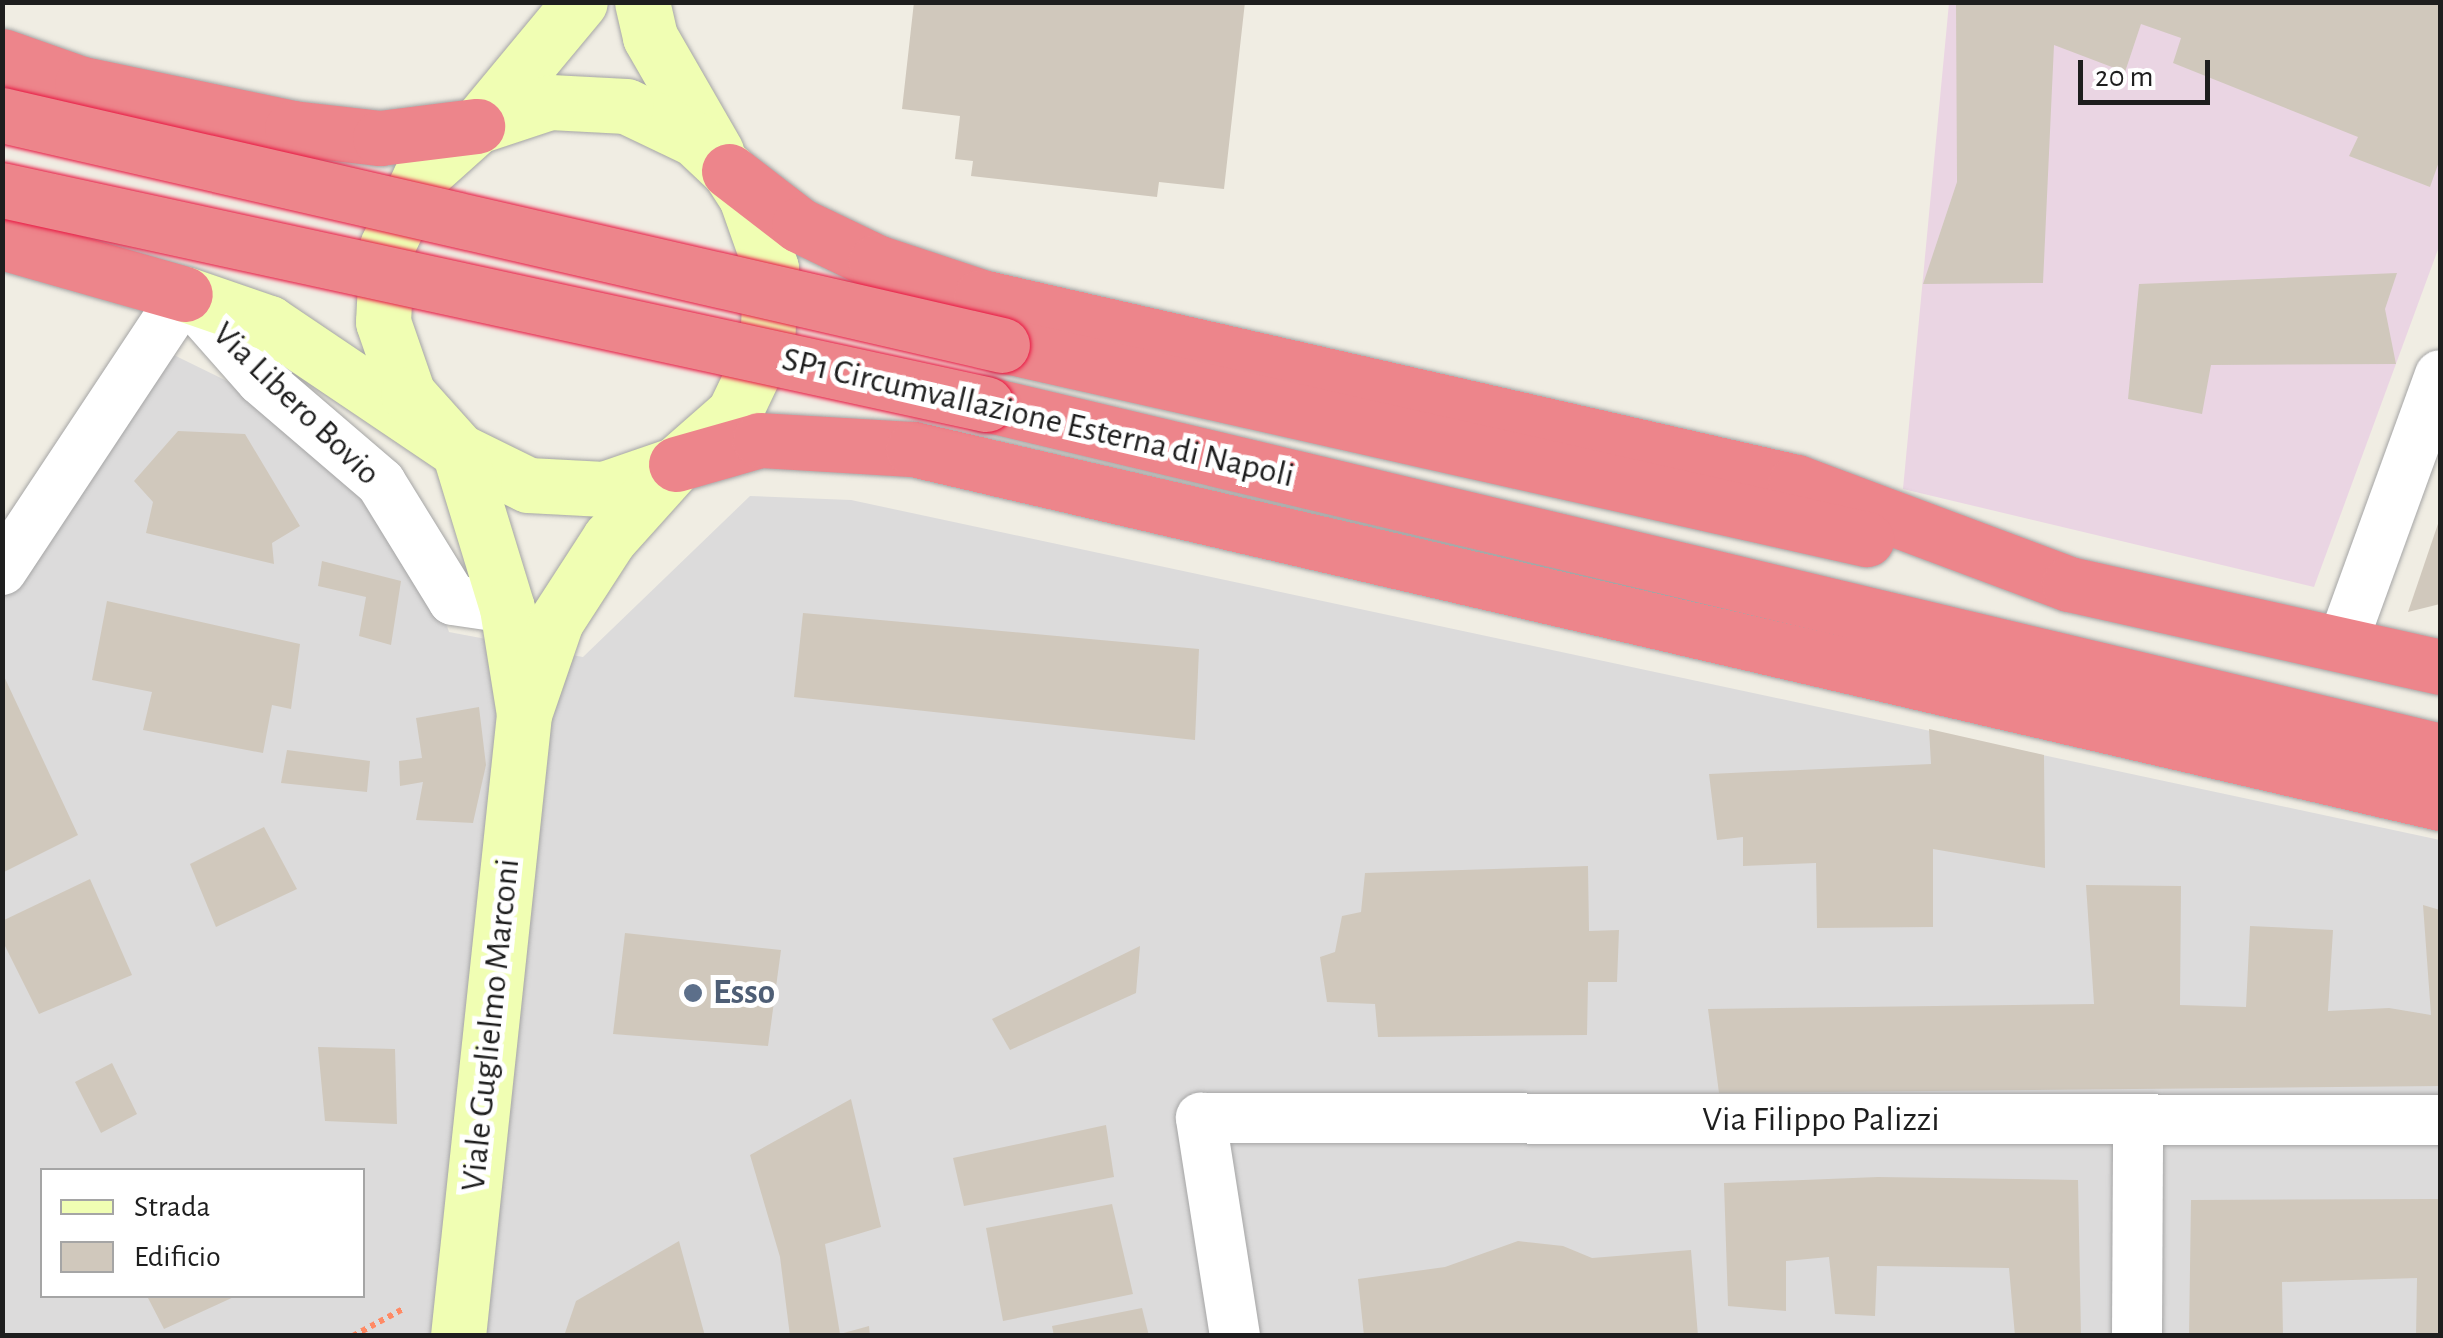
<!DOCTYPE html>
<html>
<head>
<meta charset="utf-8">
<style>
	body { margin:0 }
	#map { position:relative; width:2443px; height:1338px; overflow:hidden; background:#f0ede3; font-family:"Alegreya Sans",sans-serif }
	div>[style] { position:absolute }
	.residential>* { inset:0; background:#dcdbdb }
	.industrial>* { inset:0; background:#ead5e3 }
	.building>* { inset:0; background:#d0c8bc }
	.path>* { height:6px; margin-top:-3px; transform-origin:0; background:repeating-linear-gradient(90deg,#ff8a65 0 5px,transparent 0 10px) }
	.roads { filter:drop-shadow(0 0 2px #a5a5a5) drop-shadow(0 0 2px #a5a5a5) }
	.street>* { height:50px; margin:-25px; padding:0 25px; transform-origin:25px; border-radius:25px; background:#fff }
	.secondary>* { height:55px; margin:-27.5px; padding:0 27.5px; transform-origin:27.5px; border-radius:27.5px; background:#f0feb3 }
	.highway>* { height:55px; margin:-27.5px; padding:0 27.5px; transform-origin:27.5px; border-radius:27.5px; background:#ed858b }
	.bridges { filter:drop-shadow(0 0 2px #e81742) drop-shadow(0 0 2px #e81742) }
	.highway-bridge>* { height:55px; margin:-27.5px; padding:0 27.5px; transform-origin:27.5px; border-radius:27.5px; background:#ed858b }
	.dots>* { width:28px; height:28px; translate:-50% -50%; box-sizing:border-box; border:5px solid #fff; border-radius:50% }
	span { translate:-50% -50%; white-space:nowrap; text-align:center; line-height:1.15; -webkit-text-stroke:10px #fff; paint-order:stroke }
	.street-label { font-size:35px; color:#1e1e1e }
	.service-label { font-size:35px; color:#4e5e75; font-weight:700 }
	.left { translate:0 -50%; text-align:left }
	.frame { position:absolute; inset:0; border:5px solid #1e1e1e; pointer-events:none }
	.legend { position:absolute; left:40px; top:1168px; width:325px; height:130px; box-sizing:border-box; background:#fff; border:2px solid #a5a5a5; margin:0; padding:12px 18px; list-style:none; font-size:30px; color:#1e1e1e }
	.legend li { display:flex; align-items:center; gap:20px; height:50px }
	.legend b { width:50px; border:2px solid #a5a5a5 }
	.scale { position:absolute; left:2078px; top:60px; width:132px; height:45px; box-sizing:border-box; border:5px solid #1e1e1e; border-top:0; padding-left:12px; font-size:30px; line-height:35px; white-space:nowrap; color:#1e1e1e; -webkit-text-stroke:8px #fff; paint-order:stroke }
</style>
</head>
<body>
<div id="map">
	<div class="residential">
		<div style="clip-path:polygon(evenodd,135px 336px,392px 462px,449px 632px,583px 657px,750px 496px,851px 500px,2440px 840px,2440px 1335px,3px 1336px,3px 525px,135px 336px,42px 1170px,362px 1170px,362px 1296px,42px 1296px,42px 1170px)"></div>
	</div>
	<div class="industrial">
		<div style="clip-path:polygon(1949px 3px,2440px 3px,2440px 244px,2314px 587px,1903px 489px)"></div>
	</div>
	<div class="building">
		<div style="clip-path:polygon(914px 2px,1245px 2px,1224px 189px,1159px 182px,1157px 197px,971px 176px,973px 161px,955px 159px,960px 116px,902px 109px)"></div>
		<div style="clip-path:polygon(1956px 2px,2440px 2px,2440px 159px,2430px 187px,2349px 156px,2358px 137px,2173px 63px,2181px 38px,2141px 24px,2125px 72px,2054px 45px,2043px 283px,1923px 284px,1957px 182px)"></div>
		<div style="clip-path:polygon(2397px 273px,2385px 309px,2396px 364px,2211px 365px,2202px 414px,2128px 399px,2139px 284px)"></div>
		<div style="clip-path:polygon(178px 431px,245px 434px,300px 526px,272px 543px,274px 564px,146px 533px,153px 502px,134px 481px)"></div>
		<div style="clip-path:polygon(2440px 518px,2440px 604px,2408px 612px)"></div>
		<div style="clip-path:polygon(322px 561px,401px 581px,391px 645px,359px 636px,366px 597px,318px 586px)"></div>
		<div style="clip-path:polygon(107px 601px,300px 644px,291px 709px,272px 705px,263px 753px,143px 730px,152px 692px,92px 680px)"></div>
		<div style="clip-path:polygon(803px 613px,1199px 649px,1195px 740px,794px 697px)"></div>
		<div style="clip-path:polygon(2px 672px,78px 835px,2px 873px)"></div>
		<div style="clip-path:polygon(479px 707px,486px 765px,473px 823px,416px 820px,423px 782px,400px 786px,399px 761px,422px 758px,416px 718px)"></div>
		<div style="clip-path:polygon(1929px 729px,2044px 755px,2045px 868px,1933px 849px,1933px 927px,1817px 928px,1816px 863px,1743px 866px,1743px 837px,1717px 840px,1709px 774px,1931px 764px)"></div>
		<div style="clip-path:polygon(287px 750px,370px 761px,367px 792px,281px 783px)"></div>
		<div style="clip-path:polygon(264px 827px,297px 889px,216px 927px,190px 864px)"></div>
		<div style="clip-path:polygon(1588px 866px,1589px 931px,1619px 930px,1617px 982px,1588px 982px,1587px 1035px,1378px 1037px,1375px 1004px,1327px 1002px,1320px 957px,1335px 952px,1342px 916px,1361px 912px,1365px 873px)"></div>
		<div style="clip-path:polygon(90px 879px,132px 975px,39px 1014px,2px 940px,2px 921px)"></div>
		<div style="clip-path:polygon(2086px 885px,2181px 886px,2180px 1005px,2246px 1007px,2250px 926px,2333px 930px,2328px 1011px,2389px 1008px,2431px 1015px,2423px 905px,2440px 910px,2440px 1086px,1719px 1093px,1708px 1009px,2094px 1004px)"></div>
		<div style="clip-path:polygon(625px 933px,781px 950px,768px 1046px,613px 1034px)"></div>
		<div style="clip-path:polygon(1140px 946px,1136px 993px,1010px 1050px,992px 1019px)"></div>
		<div style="clip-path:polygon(318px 1047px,395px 1049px,397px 1124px,325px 1121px)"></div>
		<div style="clip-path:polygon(112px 1063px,137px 1114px,101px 1133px,75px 1082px)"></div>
		<div style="clip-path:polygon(851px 1099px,881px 1227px,825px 1244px,840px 1334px,869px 1326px,870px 1336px,790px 1336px,780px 1257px,750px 1155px)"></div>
		<div style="clip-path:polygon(1106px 1125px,1114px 1177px,964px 1206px,953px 1158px)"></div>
		<div style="clip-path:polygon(1878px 1177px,2078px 1180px,2081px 1336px,2015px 1336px,2009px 1268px,1877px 1266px,1875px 1316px,1835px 1314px,1829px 1257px,1786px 1261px,1786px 1311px,1728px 1306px,1724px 1183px)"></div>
		<div style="clip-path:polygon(2440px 1199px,2440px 1336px,2416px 1336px,2417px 1278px,2282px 1282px,2283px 1336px,2189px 1336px,2191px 1200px)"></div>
		<div style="clip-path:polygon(1112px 1204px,1133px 1294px,1003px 1321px,986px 1228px)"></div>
		<div style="clip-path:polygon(679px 1241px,705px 1336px,564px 1336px,576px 1301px)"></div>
		<div style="clip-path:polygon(1518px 1241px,1563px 1246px,1592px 1258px,1691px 1250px,1698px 1336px,1364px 1336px,1358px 1279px,1445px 1267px)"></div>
		<div style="clip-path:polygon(147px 1296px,236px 1296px,164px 1329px)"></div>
		<div style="clip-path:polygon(1142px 1308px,1149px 1336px,1054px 1336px,1052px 1326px)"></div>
	</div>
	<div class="path">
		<div style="left:353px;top:1336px;width:57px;rotate:-28.4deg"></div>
	</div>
	<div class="roads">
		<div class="street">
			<div style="left:2px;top:570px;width:331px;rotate:-56.5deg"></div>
			<div style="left:185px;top:294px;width:115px;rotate:48.5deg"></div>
			<div style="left:261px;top:380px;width:158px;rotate:40.6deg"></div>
			<div style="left:381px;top:483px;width:137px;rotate:58.4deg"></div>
			<div style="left:453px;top:600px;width:55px;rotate:8.4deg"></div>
			<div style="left:2342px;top:644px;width:286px;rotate:-70deg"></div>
			<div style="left:1235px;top:1336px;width:221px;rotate:-98.9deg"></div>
			<div style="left:1201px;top:1118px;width:1239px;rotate:0.09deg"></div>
			<div style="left:2137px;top:1336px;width:215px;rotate:-89.7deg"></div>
		</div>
		<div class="secondary">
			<div style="left:642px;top:2px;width:36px;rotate:77deg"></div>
			<div style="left:650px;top:37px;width:133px;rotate:60.1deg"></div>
			<div style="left:477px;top:126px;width:161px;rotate:-50.3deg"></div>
			<div style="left:185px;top:294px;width:89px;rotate:19deg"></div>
			<div style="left:269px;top:323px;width:229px;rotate:34deg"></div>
			<div style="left:459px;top:451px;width:77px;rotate:26.2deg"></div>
			<div style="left:528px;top:485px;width:76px;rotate:3deg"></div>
			<div style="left:604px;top:489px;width:76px;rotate:-19.1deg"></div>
			<div style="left:676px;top:464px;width:77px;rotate:-41.3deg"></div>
			<div style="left:734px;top:413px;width:76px;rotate:-64.4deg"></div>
			<div style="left:767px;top:344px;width:76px;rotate:-87deg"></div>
			<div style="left:771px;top:268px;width:75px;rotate:-109.4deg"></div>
			<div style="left:746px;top:197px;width:31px;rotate:-123deg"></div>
			<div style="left:729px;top:171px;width:47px;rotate:-136.7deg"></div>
			<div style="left:695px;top:139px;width:76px;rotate:-154.4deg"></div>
			<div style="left:626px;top:106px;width:76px;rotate:-177deg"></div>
			<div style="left:550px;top:102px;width:77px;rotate:161.8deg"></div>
			<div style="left:477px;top:126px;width:76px;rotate:138.2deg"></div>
			<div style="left:420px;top:177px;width:76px;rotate:115.6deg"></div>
			<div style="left:387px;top:246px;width:76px;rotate:93deg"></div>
			<div style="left:383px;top:322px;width:76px;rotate:70.9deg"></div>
			<div style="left:408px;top:394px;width:76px;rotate:48.2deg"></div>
			<div style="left:459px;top:451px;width:164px;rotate:73deg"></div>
			<div style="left:507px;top:608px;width:107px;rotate:80.9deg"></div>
			<div style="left:458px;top:1336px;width:625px;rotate:-83.94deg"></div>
			<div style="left:524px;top:714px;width:98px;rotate:-71deg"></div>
			<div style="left:556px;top:621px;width:98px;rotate:-57.1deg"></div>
			<div style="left:609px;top:539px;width:96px;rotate:-48deg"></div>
		</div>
		<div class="highway">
			<div style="left:2px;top:56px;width:85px;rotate:19.3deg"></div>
			<div style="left:82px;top:84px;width:215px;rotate:11.8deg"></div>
			<div style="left:292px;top:128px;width:89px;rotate:6.5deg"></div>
			<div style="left:380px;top:138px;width:98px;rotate:-7.1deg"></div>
			<div style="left:729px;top:171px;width:88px;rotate:37.6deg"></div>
			<div style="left:799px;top:225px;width:85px;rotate:25.7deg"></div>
			<div style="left:876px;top:262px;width:111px;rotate:18.4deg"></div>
			<div style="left:981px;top:297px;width:836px;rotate:12.79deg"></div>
			<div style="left:1796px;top:482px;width:291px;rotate:20.5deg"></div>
			<div style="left:2069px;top:584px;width:380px;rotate:12.6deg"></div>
			<div style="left:2px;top:242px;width:190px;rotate:15.9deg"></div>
			<div style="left:1002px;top:345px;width:886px;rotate:12.66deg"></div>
			<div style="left:986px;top:404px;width:1495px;rotate:13.42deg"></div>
			<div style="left:676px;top:464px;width:87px;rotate:-15.9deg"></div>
			<div style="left:760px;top:440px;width:153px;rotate:3.4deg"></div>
			<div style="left:913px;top:449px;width:1567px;rotate:13.05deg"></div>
		</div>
	</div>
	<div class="bridges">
		<div class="highway-bridge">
			<div style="left:2px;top:115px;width:1026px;rotate:12.95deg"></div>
			<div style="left:2px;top:190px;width:1007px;rotate:12.27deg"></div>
		</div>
	</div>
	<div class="dots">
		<div style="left:693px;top:993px;background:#5c6f8a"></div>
	</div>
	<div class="street-label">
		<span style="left:296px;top:404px;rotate:44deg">Via Libero Bovio</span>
		<span style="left:1038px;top:418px;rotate:13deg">SP1 Circumvallazione Esterna di Napoli</span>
		<span style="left:491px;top:1025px;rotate:-84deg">Viale Guglielmo Marconi</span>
		<span style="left:1821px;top:1120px">Via Filippo Palizzi</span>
	</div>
	<div class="service-label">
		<span class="left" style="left:713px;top:993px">Esso</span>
	</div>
	<div class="frame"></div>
	<ul class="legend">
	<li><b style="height:12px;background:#f0feb3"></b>Strada</li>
	<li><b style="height:28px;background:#d0c8bc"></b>Edificio</li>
	</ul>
	<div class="scale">20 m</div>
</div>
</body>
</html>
